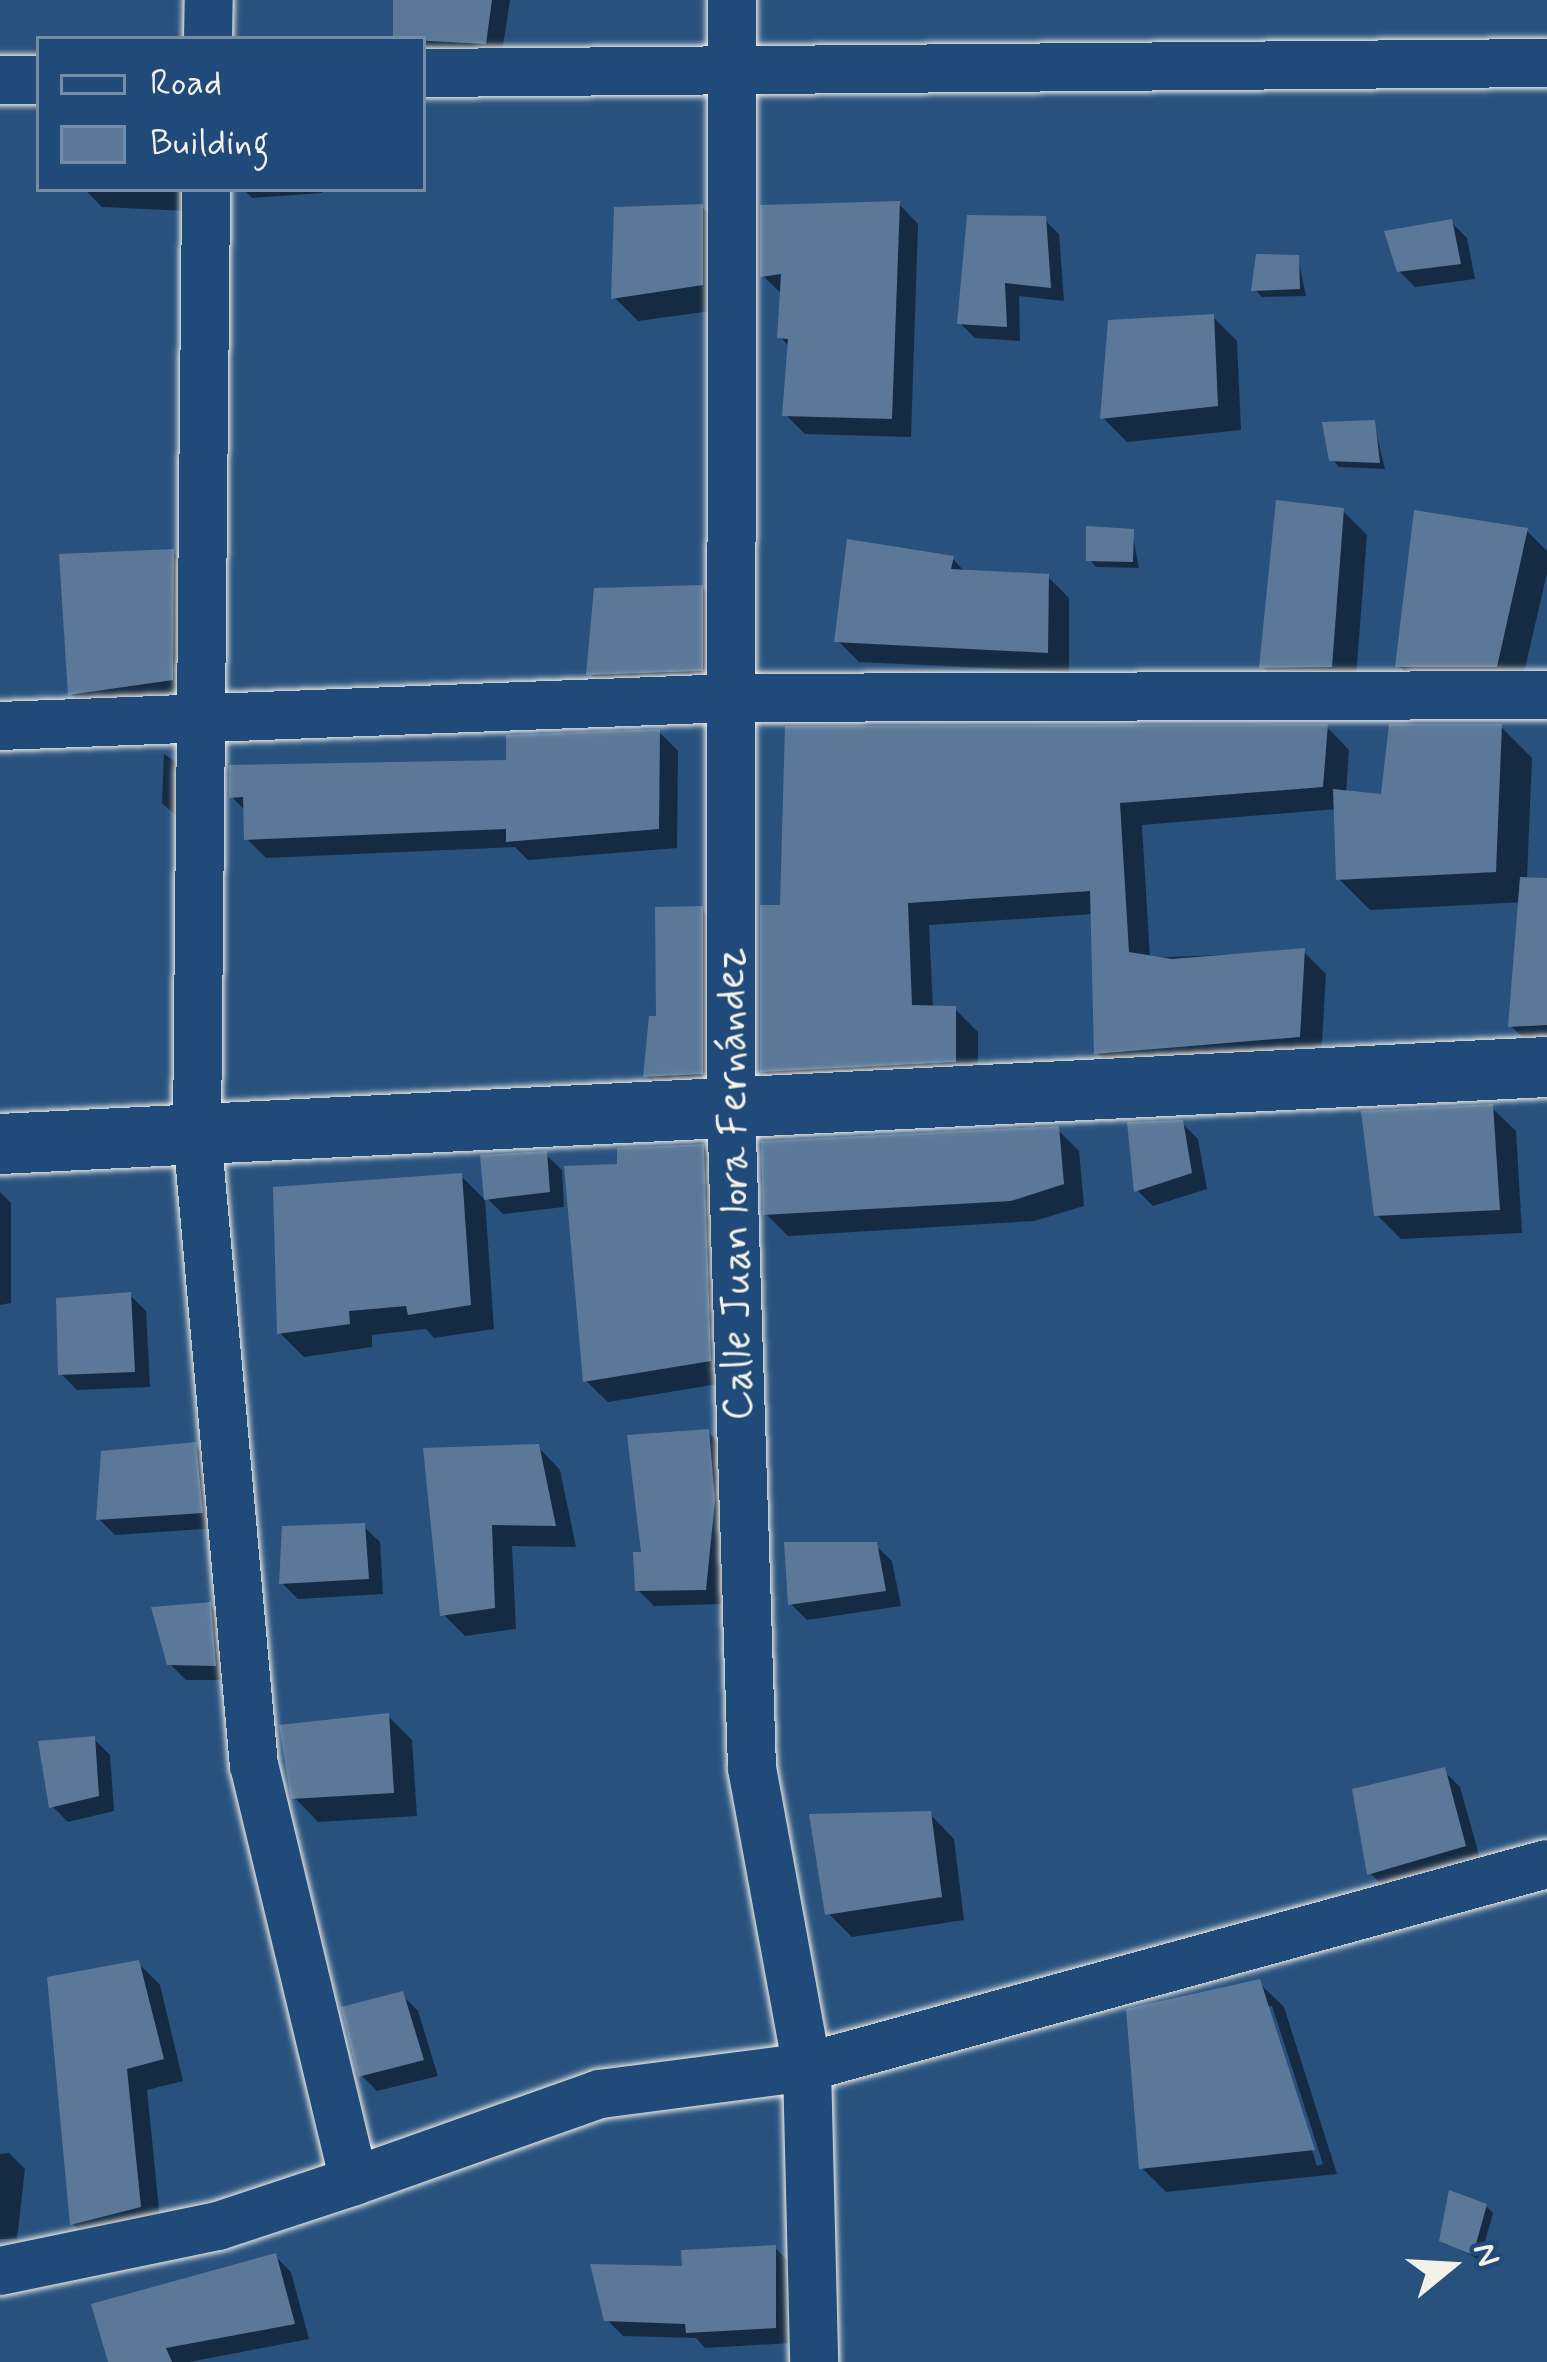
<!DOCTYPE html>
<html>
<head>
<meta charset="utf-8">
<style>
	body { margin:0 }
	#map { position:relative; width:1547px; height:2362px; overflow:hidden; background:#28517e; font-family:Mynerve,sans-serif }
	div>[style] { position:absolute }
	.shadow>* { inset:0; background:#0007 }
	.building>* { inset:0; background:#5b7899 }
	.roads { filter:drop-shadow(0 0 3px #f4f1e8) drop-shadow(0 0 3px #f4f1e8) }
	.minor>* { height:48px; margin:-24px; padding:0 24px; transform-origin:24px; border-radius:24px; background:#1f4a7a }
	.major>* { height:60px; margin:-30px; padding:0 30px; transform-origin:30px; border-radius:30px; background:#1f4a7a }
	span { translate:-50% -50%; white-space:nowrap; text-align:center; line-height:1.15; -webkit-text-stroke:9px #1f4a7a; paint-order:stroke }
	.street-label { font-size:42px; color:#f4f1e8 }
	.legend { position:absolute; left:36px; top:36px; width:390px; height:156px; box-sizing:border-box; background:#1f4a7a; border:3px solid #748da6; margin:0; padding:15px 21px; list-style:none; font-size:36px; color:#f4f1e8 }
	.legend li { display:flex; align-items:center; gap:24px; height:60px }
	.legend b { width:60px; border:3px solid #748da6 }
	.north { position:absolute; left:1391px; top:2206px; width:120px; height:120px; -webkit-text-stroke:9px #1f4a7a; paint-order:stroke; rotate:72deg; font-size:33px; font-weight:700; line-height:48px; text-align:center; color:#f4f1e8 }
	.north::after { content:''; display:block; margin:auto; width:42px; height:54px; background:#f4f1e8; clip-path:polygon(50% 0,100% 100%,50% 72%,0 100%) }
</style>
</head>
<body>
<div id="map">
	<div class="shadow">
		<div style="clip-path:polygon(396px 0,510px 0,501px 59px,423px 58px,423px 39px)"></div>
		<div style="clip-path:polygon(198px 189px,189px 211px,102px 207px,86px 191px)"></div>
		<div style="clip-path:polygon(243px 189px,322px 189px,322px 193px,252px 198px)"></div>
		<div style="clip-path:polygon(899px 204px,918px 224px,911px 437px,805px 434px,785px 414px,791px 348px,780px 337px,783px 295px,763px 276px)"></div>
		<div style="clip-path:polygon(702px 207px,726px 231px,726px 309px,638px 321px,614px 297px)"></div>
		<div style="clip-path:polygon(1044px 219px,1059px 234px,1064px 301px,1019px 296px,1020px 341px,975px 338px,960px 323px)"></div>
		<div style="clip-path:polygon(1451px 222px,1467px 238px,1475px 279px,1415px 287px,1399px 271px)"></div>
		<div style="clip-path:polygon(1298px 258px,1306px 296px,1262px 297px,1255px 290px)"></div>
		<div style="clip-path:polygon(1213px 317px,1237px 341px,1241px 430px,1127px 442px,1103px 418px)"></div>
		<div style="clip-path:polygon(1374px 423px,1385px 469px,1339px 467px,1332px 459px)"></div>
		<div style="clip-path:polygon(1343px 511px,1367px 535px,1355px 690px,1286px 690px,1262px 666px)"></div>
		<div style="clip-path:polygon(1527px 531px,1547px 551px,1547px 573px,1520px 690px,1423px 690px,1399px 666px)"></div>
		<div style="clip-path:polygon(1132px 532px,1139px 568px,1096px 567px,1089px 559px)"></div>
		<div style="clip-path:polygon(173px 552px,197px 576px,196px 703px,95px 718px,71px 694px)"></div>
		<div style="clip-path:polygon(952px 558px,966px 573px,1048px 577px,1069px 598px,1069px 672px,859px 662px,838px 641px)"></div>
		<div style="clip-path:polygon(702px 588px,718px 604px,718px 685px,605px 690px,590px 674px)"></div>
		<div style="clip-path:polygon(1327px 727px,1349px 750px,1346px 793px,1383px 797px,1501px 727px,1532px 758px,1526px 902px,1370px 910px,1339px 879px,1337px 809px,1142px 825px,1150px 958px,1303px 951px,1326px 974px,1321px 1059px,1120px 1075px,1097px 1053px,1093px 914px,929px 925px,933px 1009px,955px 1009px,978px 1032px,978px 1084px,785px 1093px,763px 1070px,783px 908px)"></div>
		<div style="clip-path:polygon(659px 732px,678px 751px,677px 848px,528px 860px,515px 847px,266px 858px,247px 839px,246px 811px,232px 797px,509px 763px)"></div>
		<div style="clip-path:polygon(164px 754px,187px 770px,178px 818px,162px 803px)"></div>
		<div style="clip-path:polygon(701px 909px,717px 925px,717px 1089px,662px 1092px,646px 1076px)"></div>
		<div style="clip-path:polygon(1547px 914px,1547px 1049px,1535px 1050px,1511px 1026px)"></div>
		<div style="clip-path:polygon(1491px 1107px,1516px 1131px,1522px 1233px,1401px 1239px,1377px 1215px)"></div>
		<div style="clip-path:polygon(1182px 1123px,1198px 1139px,1207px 1189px,1153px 1206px,1137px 1190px)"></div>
		<div style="clip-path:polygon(1057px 1129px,1079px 1151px,1084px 1206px,1034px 1221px,788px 1236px,766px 1214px)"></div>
		<div style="clip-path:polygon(703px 1147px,724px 1168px,731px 1382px,608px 1402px,586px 1381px,620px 1167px)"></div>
		<div style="clip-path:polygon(545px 1154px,562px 1170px,564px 1207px,503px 1214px,487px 1198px)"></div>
		<div style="clip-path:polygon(461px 1176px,485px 1200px,494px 1329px,434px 1338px,426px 1329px,372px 1335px,372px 1347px,304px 1357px,280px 1333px)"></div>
		<div style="clip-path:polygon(0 1192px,11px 1203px,11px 1303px,0 1305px)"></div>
		<div style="clip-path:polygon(130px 1295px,146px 1311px,150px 1387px,77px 1390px,61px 1374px)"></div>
		<div style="clip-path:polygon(708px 1432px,724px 1448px,730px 1519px,721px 1604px,654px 1606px,638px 1590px,645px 1555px)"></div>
		<div style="clip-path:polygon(195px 1445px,211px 1461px,217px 1528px,115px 1535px,99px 1519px)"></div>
		<div style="clip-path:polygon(538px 1447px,560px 1470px,576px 1547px,512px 1546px,516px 1629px,465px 1636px,443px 1614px,426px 1451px)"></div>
		<div style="clip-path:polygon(363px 1526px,380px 1542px,383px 1594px,298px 1599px,282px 1583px)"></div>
		<div style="clip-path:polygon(875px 1545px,892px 1561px,901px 1606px,807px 1620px,791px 1604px)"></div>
		<div style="clip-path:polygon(210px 1605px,226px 1622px,231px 1680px,186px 1680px,170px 1664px)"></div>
		<div style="clip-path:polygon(388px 1716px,412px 1740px,417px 1816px,318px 1822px,294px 1797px)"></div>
		<div style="clip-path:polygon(94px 1739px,110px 1755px,114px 1811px,68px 1822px,52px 1806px)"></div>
		<div style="clip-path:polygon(1444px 1771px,1460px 1787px,1481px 1862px,1386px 1889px,1370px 1873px)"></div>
		<div style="clip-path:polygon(930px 1814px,954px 1839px,964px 1920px,852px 1937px,828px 1913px)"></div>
		<div style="clip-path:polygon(138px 1963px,160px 1985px,183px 2081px,147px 2090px,161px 2229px,94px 2245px,72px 2223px)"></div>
		<div style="clip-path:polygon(evenodd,1259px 1983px,1284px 2007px,1337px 2174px,1166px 2192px,1142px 2168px,1259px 1983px,1266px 2006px,1272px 2006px,1323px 2164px,1317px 2166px,1266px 2006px)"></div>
		<div style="clip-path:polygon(402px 1995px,418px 2011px,438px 2076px,377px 2091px,361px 2075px)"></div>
		<div style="clip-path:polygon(9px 2153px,25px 2169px,17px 2239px,0 2239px,0 2154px)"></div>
		<div style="clip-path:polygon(1486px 2206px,1493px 2213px,1480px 2260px,1442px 2240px)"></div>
		<div style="clip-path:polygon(775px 2248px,791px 2264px,791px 2343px,705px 2348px,696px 2338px,623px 2336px,607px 2320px,685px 2269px)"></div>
		<div style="clip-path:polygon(275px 2256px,291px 2272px,309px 2339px,189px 2362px,112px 2362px)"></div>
	</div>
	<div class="building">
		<div style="clip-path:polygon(393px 0,492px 0,486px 44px,393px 39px)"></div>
		<div style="clip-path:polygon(900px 201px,892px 419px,782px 416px,788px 339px,777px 338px,781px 274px,760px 277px,760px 205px)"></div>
		<div style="clip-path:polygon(703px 204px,703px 285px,611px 299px,614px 207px)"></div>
		<div style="clip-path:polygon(967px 215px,1046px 216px,1051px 288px,1005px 283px,1007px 327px,957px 324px)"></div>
		<div style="clip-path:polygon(1452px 219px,1461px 264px,1397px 272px,1384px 231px)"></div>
		<div style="clip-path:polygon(1256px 254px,1299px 255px,1300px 289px,1251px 291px)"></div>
		<div style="clip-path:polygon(1214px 314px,1218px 406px,1100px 419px,1108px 320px)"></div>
		<div style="clip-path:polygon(1375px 420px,1380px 463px,1329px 461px,1322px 422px)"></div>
		<div style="clip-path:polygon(1276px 500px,1344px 508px,1332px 667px,1259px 668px)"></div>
		<div style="clip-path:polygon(1414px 510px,1528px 528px,1497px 667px,1395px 667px)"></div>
		<div style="clip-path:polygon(1086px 526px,1134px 529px,1133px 562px,1086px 561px)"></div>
		<div style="clip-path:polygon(847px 539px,954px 556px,951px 569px,1049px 574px,1048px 653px,834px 642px)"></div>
		<div style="clip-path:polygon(174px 549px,173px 680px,68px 695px,59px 554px)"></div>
		<div style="clip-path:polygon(703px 585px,703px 671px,586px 675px,594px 588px)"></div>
		<div style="clip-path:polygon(1328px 724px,1323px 787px,1120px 803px,1129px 952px,1172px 959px,1305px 948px,1300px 1037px,1094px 1054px,1090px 891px,908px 903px,912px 1005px,956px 1006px,956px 1062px,760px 1072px,760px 905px,780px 905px,785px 726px)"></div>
		<div style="clip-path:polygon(1389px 724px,1502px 724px,1496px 872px,1336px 880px,1333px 789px,1381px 794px)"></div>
		<div style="clip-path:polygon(660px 729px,659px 829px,506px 842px,506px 829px,244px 840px,243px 797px,229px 798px,229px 765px,506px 760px,506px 735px)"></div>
		<div style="clip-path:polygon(1520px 877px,1547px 878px,1547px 1025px,1508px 1027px)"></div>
		<div style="clip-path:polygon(703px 906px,703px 1074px,643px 1077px,649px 1016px,656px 1016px,655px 907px)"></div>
		<div style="clip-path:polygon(1493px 1104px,1500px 1210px,1374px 1216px,1361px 1111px)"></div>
		<div style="clip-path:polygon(1183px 1120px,1192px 1173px,1134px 1192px,1127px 1122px)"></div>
		<div style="clip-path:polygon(1059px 1126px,1064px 1184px,1011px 1201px,763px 1215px,761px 1141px)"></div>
		<div style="clip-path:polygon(704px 1144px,711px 1361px,583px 1382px,564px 1166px,617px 1164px,617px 1148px)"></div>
		<div style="clip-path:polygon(547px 1151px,550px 1192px,484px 1200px,480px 1155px)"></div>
		<div style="clip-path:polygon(462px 1173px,471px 1305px,408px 1315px,406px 1306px,349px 1311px,350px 1324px,277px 1334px,273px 1187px)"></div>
		<div style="clip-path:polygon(131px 1292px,135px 1372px,58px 1375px,56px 1298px)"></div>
		<div style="clip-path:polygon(709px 1429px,715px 1501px,706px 1590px,635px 1591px,633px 1552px,641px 1552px,627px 1435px)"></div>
		<div style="clip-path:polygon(196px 1442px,203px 1513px,96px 1520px,101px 1451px)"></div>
		<div style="clip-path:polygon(539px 1444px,556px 1526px,492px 1525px,495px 1608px,440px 1616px,423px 1448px)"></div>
		<div style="clip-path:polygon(365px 1523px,369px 1579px,279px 1584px,282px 1526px)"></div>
		<div style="clip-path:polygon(784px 1542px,877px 1542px,886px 1591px,788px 1605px)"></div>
		<div style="clip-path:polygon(211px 1602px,216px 1666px,167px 1665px,151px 1607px)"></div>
		<div style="clip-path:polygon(389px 1713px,394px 1793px,291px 1799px,279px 1725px)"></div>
		<div style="clip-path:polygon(95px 1736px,99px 1796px,49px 1808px,38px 1741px)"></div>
		<div style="clip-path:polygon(1445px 1767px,1466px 1846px,1367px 1875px,1352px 1789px)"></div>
		<div style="clip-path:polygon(931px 1811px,942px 1897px,825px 1915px,809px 1814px)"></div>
		<div style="clip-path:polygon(139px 1960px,164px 2059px,127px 2069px,141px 2207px,70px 2225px,47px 1977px)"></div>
		<div style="clip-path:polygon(1260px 1979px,1315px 2150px,1139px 2169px,1126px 2009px)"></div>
		<div style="clip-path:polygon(403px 1991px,424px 2060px,358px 2077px,341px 2007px)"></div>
		<div style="clip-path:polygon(1449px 2190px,1487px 2204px,1473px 2255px,1439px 2241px)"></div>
		<div style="clip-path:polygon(776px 2245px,776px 2328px,686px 2333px,685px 2324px,604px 2321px,590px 2264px,682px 2266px,681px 2250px)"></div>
		<div style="clip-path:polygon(276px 2253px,295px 2324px,166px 2348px,172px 2362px,108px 2362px,91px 2304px)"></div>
	</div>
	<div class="roads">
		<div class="minor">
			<div style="left:732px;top:0;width:1104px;rotate:90.05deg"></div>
			<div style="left:731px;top:1104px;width:664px;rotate:88.19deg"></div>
			<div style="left:752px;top:1768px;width:304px;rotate:79.6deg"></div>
			<div style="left:807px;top:2067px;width:295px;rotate:88.6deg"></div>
			<div style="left:208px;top:39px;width:39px;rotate:-89deg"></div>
			<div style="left:423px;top:73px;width:1124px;rotate:-0.51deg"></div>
			<div style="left:0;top:80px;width:39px"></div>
			<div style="left:0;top:726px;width:732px;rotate:-2.19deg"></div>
			<div style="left:731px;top:698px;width:816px;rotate:-0.21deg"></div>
			<div style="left:354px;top:2181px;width:261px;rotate:-19.5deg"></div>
			<div style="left:600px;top:2094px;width:209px;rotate:-7.4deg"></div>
			<div style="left:807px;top:2067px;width:767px;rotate:-15.34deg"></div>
			<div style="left:0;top:2271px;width:223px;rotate:-11.7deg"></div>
			<div style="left:218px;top:2226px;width:143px;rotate:-18.3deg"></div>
			<div style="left:354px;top:2181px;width:427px;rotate:-103.5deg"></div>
			<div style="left:254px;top:1766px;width:636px;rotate:-95.15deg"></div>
			<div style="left:197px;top:1133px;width:944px;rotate:-89.45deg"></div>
		</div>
		<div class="major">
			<div style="left:0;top:1144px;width:1549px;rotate:-2.85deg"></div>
		</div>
	</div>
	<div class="street-label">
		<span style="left:736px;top:1184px;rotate:-91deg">Calle Juan lora Fernández</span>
	</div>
	<ul class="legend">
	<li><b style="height:15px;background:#1f4a7a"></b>Road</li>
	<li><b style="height:33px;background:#5b7899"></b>Building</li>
	</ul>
	<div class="north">N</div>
</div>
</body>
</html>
